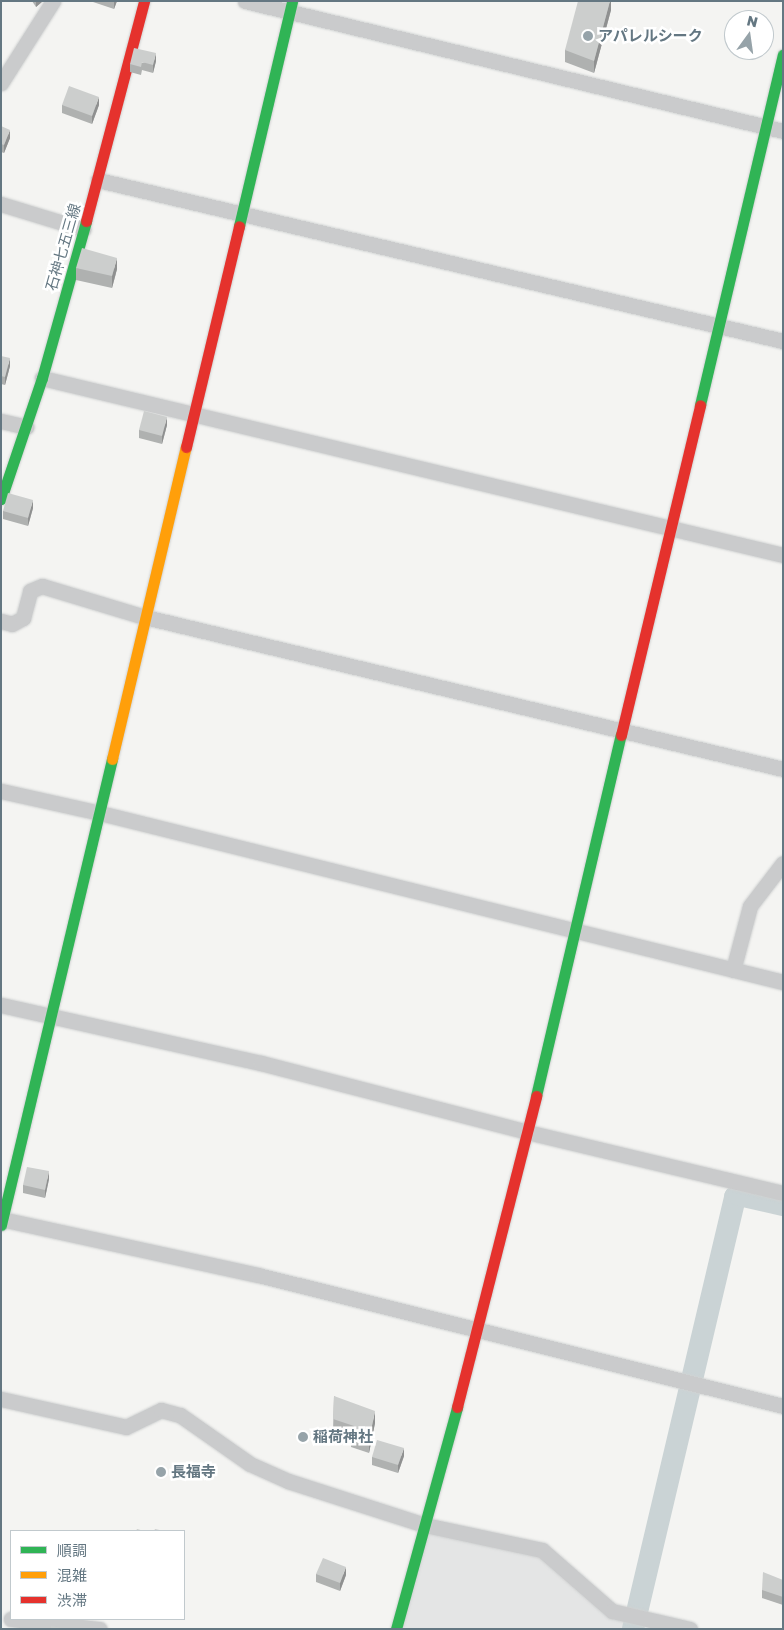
<!DOCTYPE html>
<html>
<head>
<meta charset="utf-8">
<style>
	body { margin:0 }
	#map { position:relative; width:784px; height:1630px; overflow:hidden; background:#f4f4f2; font-family:"Golos Text","Noto Sans JP",sans-serif }
	div>[style] { position:absolute }
	.built>* { inset:0; background:#e4e5e5 }
	.river>* { height:22px; margin:-11px; padding:0 11px; transform-origin:11px; border-radius:11px; background:#cad3d5 }
	.roads { filter:drop-shadow(0 0 1px #d0d2d2) drop-shadow(0 0 1px #d0d2d2) }
	.street>* { height:15px; margin:-7.5px; padding:0 7.5px; transform-origin:7.5px; border-radius:7.5px; background:#cacbcc }
	.fast>* { height:11px; margin:-5.5px; padding:0 5.5px; transform-origin:5.5px; border-radius:5.5px; background:#30b455 }
	.slow>* { height:11px; margin:-5.5px; padding:0 5.5px; transform-origin:5.5px; border-radius:5.5px; background:#ff9f0a }
	.jam>* { height:11px; margin:-5.5px; padding:0 5.5px; transform-origin:5.5px; border-radius:5.5px; background:#e5322d }
	.wall>* { inset:0; background:#afb1b0 }
	.shaded-wall>* { inset:0; background:#8f9090 }
	.building>* { inset:0; background:#cccecd }
	.dots>* { width:14px; height:14px; translate:-50% -50%; box-sizing:border-box; border:2px solid #fff; border-radius:50% }
	span { translate:-50% -50%; white-space:nowrap; text-align:center; line-height:1.15; -webkit-text-stroke:5px #fff; paint-order:stroke }
	.poi-label { font-size:15px; color:#647782; font-weight:700 }
	.left { translate:0 -50%; text-align:left }
	.street-label { font-size:15px; color:#647782 }
	.frame { position:absolute; inset:0; border:2px solid #647782; pointer-events:none }
	.legend { position:absolute; left:10px; top:1530px; width:175px; height:90px; box-sizing:border-box; background:#fff; border:1px solid #c1c9cd; margin:0; padding:6px 9px; list-style:none; font-size:15px; color:#647782 }
	.legend li { display:flex; align-items:center; gap:10px; height:25px }
	.legend b { width:25px; border:1px solid #c1c9cd }
	.north { position:absolute; left:724px; top:10px; width:50px; height:50px; box-sizing:border-box; background:#fff; border:1px solid #c1c9cd; border-radius:50%; rotate:14deg; font-size:14px; font-weight:700; line-height:20px; text-align:center; color:#647782 }
	.north::after { content:''; display:block; margin:auto; width:18px; height:22px; background:#96a3a9; clip-path:polygon(50% 0,100% 100%,50% 72%,0 100%) }
</style>
</head>
<body>
<div id="map">
	<div class="built">
		<div style="clip-path:polygon(435px 1532px,496px 1548px,530px 1551px,634px 1621px,632px 1629px,402px 1629px,428px 1534px)"></div>
	</div>
	<div class="river">
		<div style="left:633px;top:1629px;width:444px;rotate:-76.7deg"></div>
		<div style="left:735px;top:1197px;width:4px;rotate:-27deg"></div>
		<div style="left:739px;top:1195px;width:45px;rotate:12.8deg"></div>
	</div>
	<div class="roads">
		<div class="street">
			<div style="left:245px;top:1px;width:553px;rotate:13.58deg"></div>
			<div style="left:1px;top:83px;width:97px;rotate:-57.6deg"></div>
			<div style="left:98px;top:180px;width:704px;rotate:13.23deg"></div>
			<div style="left:1px;top:204px;width:86px;rotate:17deg"></div>
			<div style="left:42px;top:378px;width:762px;rotate:13.43deg"></div>
			<div style="left:1px;top:421px;width:26px;rotate:13deg"></div>
			<div style="left:1px;top:621px;width:11px;rotate:15deg"></div>
			<div style="left:12px;top:624px;width:13px;rotate:-29deg"></div>
			<div style="left:23px;top:618px;width:28px;rotate:-75deg"></div>
			<div style="left:30px;top:591px;width:13px;rotate:-23deg"></div>
			<div style="left:42px;top:586px;width:108px;rotate:16.8deg"></div>
			<div style="left:145px;top:617px;width:656px;rotate:13.4deg"></div>
			<div style="left:1px;top:791px;width:101px;rotate:12.5deg"></div>
			<div style="left:100px;top:813px;width:704px;rotate:13.9deg"></div>
			<div style="left:733px;top:970px;width:66px;rotate:-75.1deg"></div>
			<div style="left:750px;top:906px;width:54px;rotate:-52.5deg"></div>
			<div style="left:1px;top:1005px;width:266px;rotate:12.6deg"></div>
			<div style="left:261px;top:1063px;width:275px;rotate:14.5deg"></div>
			<div style="left:527px;top:1132px;width:263px;rotate:13.4deg"></div>
			<div style="left:1px;top:1219px;width:263px;rotate:12.3deg"></div>
			<div style="left:258px;top:1275px;width:541px;rotate:14.01deg"></div>
			<div style="left:1px;top:1399px;width:128px;rotate:12.6deg"></div>
			<div style="left:126px;top:1427px;width:39px;rotate:-26deg"></div>
			<div style="left:161px;top:1410px;width:20px;rotate:15deg"></div>
			<div style="left:180px;top:1415px;width:85px;rotate:35deg"></div>
			<div style="left:250px;top:1464px;width:42px;rotate:24.1deg"></div>
			<div style="left:288px;top:1481px;width:144px;rotate:17.8deg"></div>
			<div style="left:425px;top:1525px;width:120px;rotate:12.1deg"></div>
			<div style="left:542px;top:1550px;width:93px;rotate:41.1deg"></div>
			<div style="left:612px;top:1611px;width:80px;rotate:13deg"></div>
			<div style="left:11px;top:1619px;width:89px;rotate:6.5deg"></div>
		</div>
		<div class="fast">
			<div style="left:239px;top:226px;width:231px;rotate:-76.7deg"></div>
			<div style="left:700px;top:405px;width:360px;rotate:-76.7deg"></div>
			<div style="left:1px;top:499px;width:128px;rotate:-71.3deg"></div>
			<div style="left:42px;top:378px;width:163px;rotate:-74.3deg"></div>
			<div style="left:536px;top:1096px;width:371px;rotate:-76.8deg"></div>
			<div style="left:1px;top:1225px;width:479px;rotate:-76.6deg"></div>
			<div style="left:396px;top:1629px;width:230px;rotate:-74.6deg"></div>
		</div>
		<div class="slow">
			<div style="left:112px;top:759px;width:321px;rotate:-76.7deg"></div>
		</div>
		<div class="jam">
			<div style="left:86px;top:221px;width:228px;rotate:-75.2deg"></div>
			<div style="left:186px;top:447px;width:227px;rotate:-76.5deg"></div>
			<div style="left:621px;top:735px;width:339px;rotate:-76.5deg"></div>
			<div style="left:457px;top:1407px;width:321px;rotate:-75.7deg"></div>
		</div>
	</div>
	<div class="wall">
		<div style="clip-path:polygon(32px 1px,43px 1px,36px 7px)"></div>
		<div style="clip-path:polygon(90px 1px,117px 1px,114px 9px)"></div>
		<div style="clip-path:polygon(611px 1px,611px 10px,594px 73px,565px 62px,565px 50px)"></div>
		<div style="clip-path:polygon(156px 61px,153px 73px,142px 70px,141px 75px,130px 72px,130px 64px)"></div>
		<div style="clip-path:polygon(62px 105px,99px 105px,92px 124px,62px 113px)"></div>
		<div style="clip-path:polygon(1px 126px,10px 138px,4px 153px,1px 152px)"></div>
		<div style="clip-path:polygon(76px 268px,117px 269px,112px 288px,76px 280px)"></div>
		<div style="clip-path:polygon(1px 356px,10px 366px,5px 385px,1px 384px)"></div>
		<div style="clip-path:polygon(167px 425px,162px 444px,139px 438px,139px 430px)"></div>
		<div style="clip-path:polygon(33px 508px,28px 526px,3px 519px,3px 511px)"></div>
		<div style="clip-path:polygon(49px 1179px,45px 1198px,23px 1193px,23px 1185px)"></div>
		<div style="clip-path:polygon(334px 1396px,375px 1423px,369px 1453px,351px 1447px,351px 1437px,333px 1431px)"></div>
		<div style="clip-path:polygon(404px 1456px,398px 1473px,372px 1465px,372px 1457px)"></div>
		<div style="clip-path:polygon(316px 1574px,346px 1575px,340px 1591px,316px 1582px)"></div>
		<div style="clip-path:polygon(783px 1580px,783px 1605px,762px 1598px,762px 1590px)"></div>
	</div>
	<div class="shaded-wall">
		<div style="clip-path:polygon(36px 1px,43px 1px,36px 7px)"></div>
		<div style="clip-path:polygon(114px 1px,117px 1px,114px 9px)"></div>
		<div style="clip-path:polygon(610px 1px,611px 1px,611px 10px,594px 73px,594px 61px)"></div>
		<div style="clip-path:polygon(156px 53px,156px 61px,153px 73px,153px 65px)"></div>
		<div style="clip-path:polygon(99px 97px,99px 105px,92px 124px,92px 116px)"></div>
		<div style="clip-path:polygon(10px 130px,10px 138px,4px 153px,4px 145px)"></div>
		<div style="clip-path:polygon(117px 258px,117px 269px,112px 288px,112px 276px)"></div>
		<div style="clip-path:polygon(10px 358px,10px 366px,5px 385px,5px 377px)"></div>
		<div style="clip-path:polygon(167px 417px,167px 425px,162px 444px,162px 436px)"></div>
		<div style="clip-path:polygon(33px 500px,33px 508px,28px 526px,28px 518px)"></div>
		<div style="clip-path:polygon(49px 1171px,49px 1179px,45px 1198px,45px 1190px)"></div>
		<div style="clip-path:polygon(375px 1411px,375px 1423px,369px 1453px,369px 1441px)"></div>
		<div style="clip-path:polygon(404px 1448px,404px 1456px,398px 1473px,398px 1465px)"></div>
		<div style="clip-path:polygon(346px 1567px,346px 1575px,340px 1591px,340px 1583px)"></div>
	</div>
	<div class="building">
		<div style="clip-path:polygon(578px 1px,610px 1px,594px 61px,565px 50px)"></div>
		<div style="clip-path:polygon(134px 48px,156px 53px,153px 65px,142px 62px,141px 67px,130px 64px)"></div>
		<div style="clip-path:polygon(69px 86px,99px 97px,92px 116px,62px 105px)"></div>
		<div style="clip-path:polygon(1px 126px,10px 130px,4px 145px,1px 144px)"></div>
		<div style="clip-path:polygon(82px 248px,117px 258px,112px 276px,76px 268px)"></div>
		<div style="clip-path:polygon(1px 356px,10px 358px,5px 377px,1px 376px)"></div>
		<div style="clip-path:polygon(144px 411px,167px 417px,162px 436px,139px 430px)"></div>
		<div style="clip-path:polygon(8px 493px,33px 500px,28px 518px,3px 511px)"></div>
		<div style="clip-path:polygon(27px 1167px,49px 1171px,45px 1190px,23px 1185px)"></div>
		<div style="clip-path:polygon(334px 1396px,375px 1411px,369px 1441px,351px 1435px,354px 1426px,333px 1419px)"></div>
		<div style="clip-path:polygon(377px 1440px,404px 1448px,398px 1465px,372px 1457px)"></div>
		<div style="clip-path:polygon(137px 1529px,144px 1531px,136px 1531px)"></div>
		<div style="clip-path:polygon(155px 1529px,164px 1531px,154px 1531px)"></div>
		<div style="clip-path:polygon(323px 1558px,346px 1567px,340px 1583px,316px 1574px)"></div>
		<div style="clip-path:polygon(763px 1572px,783px 1580px,783px 1597px,762px 1590px)"></div>
		<div style="clip-path:polygon(51px 1626px,68px 1629px,51px 1629px)"></div>
	</div>
	<div class="dots">
		<div style="left:588px;top:36px;background:#96a3a9"></div>
		<div style="left:303px;top:1437px;background:#96a3a9"></div>
		<div style="left:161px;top:1472px;background:#96a3a9"></div>
	</div>
	<div class="poi-label">
		<span class="left" style="left:598px;top:36px">アパレルシーク</span>
		<span class="left" style="left:313px;top:1437px">稲荷神社</span>
		<span class="left" style="left:171px;top:1472px">長福寺</span>
	</div>
	<div class="street-label">
		<span style="left:63px;top:247px;rotate:-74deg">石神七五三線</span>
	</div>
	<div class="frame"></div>
	<ul class="legend">
	<li><b style="height:6px;background:#30b455"></b>順調</li>
	<li><b style="height:6px;background:#ff9f0a"></b>混雑</li>
	<li><b style="height:6px;background:#e5322d"></b>渋滞</li>
	</ul>
	<div class="north">N</div>
</div>
</body>
</html>
